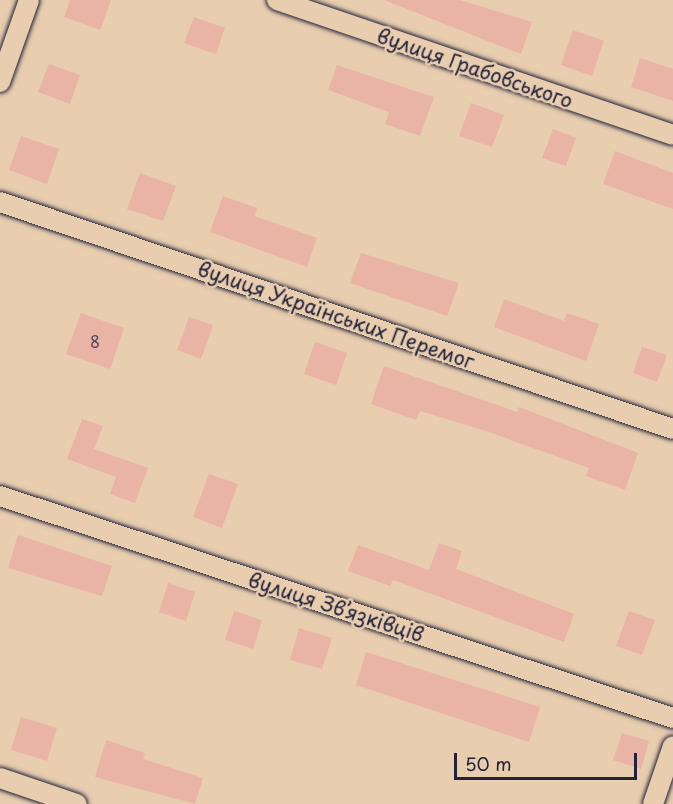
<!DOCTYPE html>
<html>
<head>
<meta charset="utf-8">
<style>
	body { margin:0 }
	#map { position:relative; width:673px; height:804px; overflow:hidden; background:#e8cdaf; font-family:"Playpen Sans",sans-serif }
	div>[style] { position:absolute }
	.building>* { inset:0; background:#e9b4a5 }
	.roads { filter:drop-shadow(0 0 2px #22223b) drop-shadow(0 0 2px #22223b) }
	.street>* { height:20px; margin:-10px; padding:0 10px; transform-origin:10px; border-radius:10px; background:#e8cdaf }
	span { translate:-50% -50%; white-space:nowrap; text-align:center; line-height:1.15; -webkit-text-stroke:5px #e8cdaf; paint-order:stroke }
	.number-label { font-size:16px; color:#544656 }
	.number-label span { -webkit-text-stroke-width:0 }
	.street-label { font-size:20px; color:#22223b }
	.scale { position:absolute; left:454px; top:753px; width:183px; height:27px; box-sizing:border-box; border:3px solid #22223b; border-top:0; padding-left:8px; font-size:18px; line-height:21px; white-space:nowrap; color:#22223b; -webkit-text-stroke:4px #e8cdaf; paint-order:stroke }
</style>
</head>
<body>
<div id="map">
	<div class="building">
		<div style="clip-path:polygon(70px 0,111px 0,100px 30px,64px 17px)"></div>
		<div style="clip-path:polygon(384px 0,460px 0,532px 22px,521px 54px)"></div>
		<div style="clip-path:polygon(194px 17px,225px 28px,216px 54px,184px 43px)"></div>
		<div style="clip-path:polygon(573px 30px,604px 41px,592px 76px,561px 65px)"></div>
		<div style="clip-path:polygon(640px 58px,673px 69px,673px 101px,631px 87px)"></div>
		<div style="clip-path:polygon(49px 64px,80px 75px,70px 104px,38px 92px)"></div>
		<div style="clip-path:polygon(337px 65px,434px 97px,420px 136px,385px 124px,389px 112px,328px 90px)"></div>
		<div style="clip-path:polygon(471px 103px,504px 115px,492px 147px,459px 136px)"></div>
		<div style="clip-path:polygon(553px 129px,576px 138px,566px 166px,542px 158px)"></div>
		<div style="clip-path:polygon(21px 136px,59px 149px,47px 184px,9px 170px)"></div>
		<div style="clip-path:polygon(615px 151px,673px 173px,673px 209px,603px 184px)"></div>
		<div style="clip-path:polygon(140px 173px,176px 186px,163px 221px,127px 209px)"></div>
		<div style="clip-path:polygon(223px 196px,257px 208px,255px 216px,317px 238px,307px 267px,210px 232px)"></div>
		<div style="clip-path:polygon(361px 253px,459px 283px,447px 316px,350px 283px)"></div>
		<div style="clip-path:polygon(504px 299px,564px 321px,567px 313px,599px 324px,586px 361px,494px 327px)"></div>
		<div style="clip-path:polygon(81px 313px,124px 328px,110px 369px,66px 354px)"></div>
		<div style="clip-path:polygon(189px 317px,213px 325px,201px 359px,177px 350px)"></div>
		<div style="clip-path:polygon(315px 342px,347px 353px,336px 385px,304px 374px)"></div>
		<div style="clip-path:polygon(642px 347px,667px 355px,657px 382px,633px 373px)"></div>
		<div style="clip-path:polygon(384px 366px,517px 412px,519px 407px,638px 453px,625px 490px,586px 476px,589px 468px,486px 431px,420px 411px,416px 420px,371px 404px)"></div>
		<div style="clip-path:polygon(82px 419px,103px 426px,94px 449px,148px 468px,135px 503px,110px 494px,116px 477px,67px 459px)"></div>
		<div style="clip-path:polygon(209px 474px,238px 484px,222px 528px,193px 517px)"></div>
		<div style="clip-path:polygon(18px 535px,112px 566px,102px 596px,8px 568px)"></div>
		<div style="clip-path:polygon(439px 543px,462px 551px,456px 569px,574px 614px,564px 642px,393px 580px,390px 586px,348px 571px,358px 545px,429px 570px)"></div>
		<div style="clip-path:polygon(168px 583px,195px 592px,186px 621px,159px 612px)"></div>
		<div style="clip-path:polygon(234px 611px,262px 620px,253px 649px,225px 640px)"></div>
		<div style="clip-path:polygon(629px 611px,655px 620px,642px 655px,616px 646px)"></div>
		<div style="clip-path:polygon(299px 628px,332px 638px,322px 669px,290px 660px)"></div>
		<div style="clip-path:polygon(366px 652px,540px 707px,529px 742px,356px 685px)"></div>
		<div style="clip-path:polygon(21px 717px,57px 728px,47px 761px,11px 750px)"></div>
		<div style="clip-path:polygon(622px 733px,649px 741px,641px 769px,613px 760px)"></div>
		<div style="clip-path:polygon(106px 740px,145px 753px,143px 759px,203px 778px,195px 804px,95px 777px)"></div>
	</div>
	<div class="roads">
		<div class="street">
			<div style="left:277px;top:0;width:418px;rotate:18.8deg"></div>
			<div style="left:0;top:82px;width:87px;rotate:-70.5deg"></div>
			<div style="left:0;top:202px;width:710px;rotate:18.64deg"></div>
			<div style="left:0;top:496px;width:709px;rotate:18.26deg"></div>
			<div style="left:0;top:778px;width:81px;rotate:18.7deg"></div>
			<div style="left:653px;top:804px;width:61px;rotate:-71deg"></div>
		</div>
	</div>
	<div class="number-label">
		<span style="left:95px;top:341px">8</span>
	</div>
	<div class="street-label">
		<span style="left:475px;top:68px;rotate:19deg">вулиця Грабовського</span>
		<span style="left:336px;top:315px;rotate:19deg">вулиця Українських Перемог</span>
		<span style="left:336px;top:607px;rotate:18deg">вулиця Звʼязківців</span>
	</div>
	<div class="scale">50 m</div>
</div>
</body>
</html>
